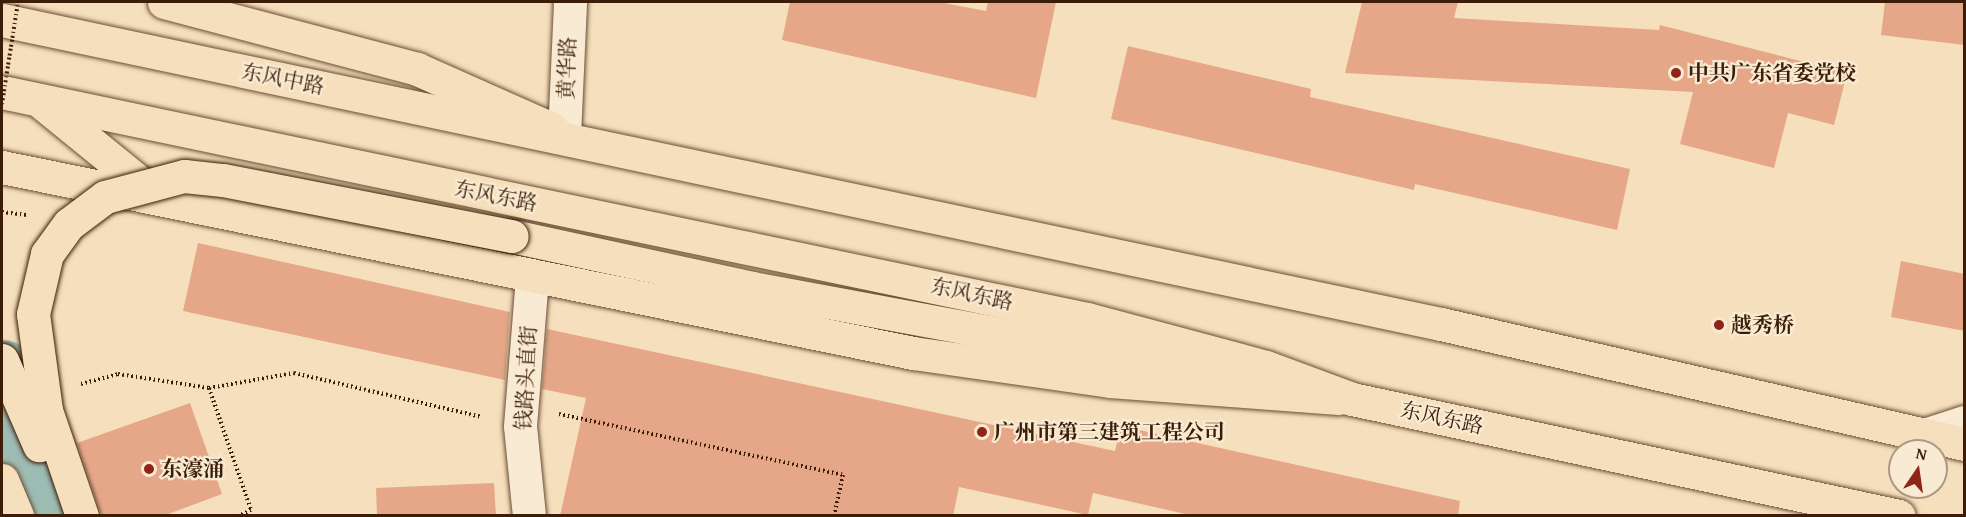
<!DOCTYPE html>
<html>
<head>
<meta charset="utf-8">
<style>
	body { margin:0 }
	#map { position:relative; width:1966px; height:517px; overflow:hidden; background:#f6dfbc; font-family:"Gentium Book Plus","Noto Serif SC",serif }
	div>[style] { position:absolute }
	.river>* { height:74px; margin:-37px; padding:0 37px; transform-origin:37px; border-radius:37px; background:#9dbcb3 }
	.building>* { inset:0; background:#e5a788 }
	.path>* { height:4px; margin-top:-2px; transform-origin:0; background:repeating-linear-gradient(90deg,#3b1d08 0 1.5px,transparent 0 4.5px) }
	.roads { filter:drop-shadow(0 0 2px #6a4e35) drop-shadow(0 0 2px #6a4e35) }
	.minor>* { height:33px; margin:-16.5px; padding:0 16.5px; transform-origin:16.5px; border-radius:16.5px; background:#f9ead3 }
	.major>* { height:33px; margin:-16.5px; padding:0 16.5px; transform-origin:16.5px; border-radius:16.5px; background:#f6dfbc }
	.highway>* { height:33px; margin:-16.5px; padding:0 16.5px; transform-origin:16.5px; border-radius:16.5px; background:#f6dfbc }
	.path-bridge>* { height:4px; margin-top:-2px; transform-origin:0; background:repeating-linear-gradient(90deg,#3b1d08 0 1.5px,transparent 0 4.5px) }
	.bridges { filter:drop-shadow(0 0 2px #3b1d08) drop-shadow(0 0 2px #3b1d08) }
	.highway-bridge>* { height:33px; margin:-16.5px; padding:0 16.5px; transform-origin:16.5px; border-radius:16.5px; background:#f6dfbc }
	.dots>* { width:16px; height:16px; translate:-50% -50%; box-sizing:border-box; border:3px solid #f9ead3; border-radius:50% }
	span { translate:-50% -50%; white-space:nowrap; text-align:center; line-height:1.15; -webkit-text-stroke:4.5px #f9ead3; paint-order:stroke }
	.street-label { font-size:21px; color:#3b1d08 }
	.poi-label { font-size:21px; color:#3b1d08; font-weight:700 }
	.left { translate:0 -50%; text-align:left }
	.frame { position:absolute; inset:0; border:3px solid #3b1d08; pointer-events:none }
	.north { position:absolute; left:1888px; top:439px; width:60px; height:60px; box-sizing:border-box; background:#f9ead3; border:2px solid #ad9882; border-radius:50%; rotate:13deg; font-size:16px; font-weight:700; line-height:24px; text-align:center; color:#3b1d08 }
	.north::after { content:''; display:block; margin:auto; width:21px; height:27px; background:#8f2418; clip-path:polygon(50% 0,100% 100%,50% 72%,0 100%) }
</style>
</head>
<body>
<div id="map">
	<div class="river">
		<div style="left:2px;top:377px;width:150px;rotate:68.1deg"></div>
	</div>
	<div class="building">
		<div style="clip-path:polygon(790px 2px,939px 2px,986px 11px,988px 2px,1056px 2px,1036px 98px,782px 40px)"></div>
		<div style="clip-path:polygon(1362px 2px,1458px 2px,1454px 18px,1659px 30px,1660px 25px,1847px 73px,1834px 125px,1788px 113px,1774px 168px,1680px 144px,1693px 92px,1345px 73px)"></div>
		<div style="clip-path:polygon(1885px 2px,1965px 2px,1965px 45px,1881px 35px)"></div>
		<div style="clip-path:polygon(1128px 46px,1311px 89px,1310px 97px,1630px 169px,1617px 230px,1415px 184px,1414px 190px,1111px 119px)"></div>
		<div style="clip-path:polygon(198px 243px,510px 312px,505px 380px,183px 311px)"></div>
		<div style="clip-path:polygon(1901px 261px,1965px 274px,1965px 331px,1891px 317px)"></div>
		<div style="clip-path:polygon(547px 329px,1115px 451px,1121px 426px,1460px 501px,1458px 516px,1194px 516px,1093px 493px,1088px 515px,959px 487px,953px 516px,560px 516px,586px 398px,542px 389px)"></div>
		<div style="clip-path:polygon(190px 403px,222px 494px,163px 516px,102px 516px,77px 443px)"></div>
		<div style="clip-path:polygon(494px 483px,496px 516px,377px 516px,376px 488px)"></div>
	</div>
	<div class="path">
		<div style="left:2px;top:212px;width:25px;rotate:7deg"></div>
		<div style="left:81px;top:384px;width:38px;rotate:-15deg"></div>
		<div style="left:118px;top:374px;width:92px;rotate:8.7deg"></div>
		<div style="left:209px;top:388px;width:86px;rotate:-10deg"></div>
		<div style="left:294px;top:373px;width:193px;rotate:13.2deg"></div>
		<div style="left:209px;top:388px;width:129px;rotate:71deg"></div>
		<div style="left:251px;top:510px;width:14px;rotate:155deg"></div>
		<div style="left:559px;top:414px;width:290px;rotate:12.1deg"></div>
		<div style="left:843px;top:475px;width:42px;rotate:102.4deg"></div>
	</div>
	<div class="roads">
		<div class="minor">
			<div style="left:564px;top:135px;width:133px;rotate:-87.4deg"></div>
			<div style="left:1927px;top:434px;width:39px;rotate:-18deg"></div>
			<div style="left:529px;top:516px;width:90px;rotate:-95.7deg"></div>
			<div style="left:520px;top:426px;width:150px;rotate:-85.4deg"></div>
		</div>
		<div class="major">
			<div style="left:164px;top:2px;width:262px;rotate:14.8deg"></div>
			<div style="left:417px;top:69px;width:148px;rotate:24deg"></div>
			<div style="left:2px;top:167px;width:930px;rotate:11.54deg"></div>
			<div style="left:913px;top:353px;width:199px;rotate:8.1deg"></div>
			<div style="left:1110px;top:381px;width:229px;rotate:4.3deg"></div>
		</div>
		<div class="highway">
			<div style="left:2px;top:20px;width:1471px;rotate:11.93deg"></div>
			<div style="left:1441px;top:324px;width:537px;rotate:12.92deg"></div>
			<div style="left:2px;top:92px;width:1108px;rotate:11.82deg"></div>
			<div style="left:1087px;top:319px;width:185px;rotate:15deg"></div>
			<div style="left:1266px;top:367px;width:92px;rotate:20.4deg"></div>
			<div style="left:1352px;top:399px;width:559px;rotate:12.07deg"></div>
			<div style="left:42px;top:103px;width:151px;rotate:39.1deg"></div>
			<div style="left:512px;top:236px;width:246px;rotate:12.2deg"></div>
			<div style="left:752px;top:288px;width:497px;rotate:10.5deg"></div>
			<div style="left:2px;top:480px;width:39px;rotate:67deg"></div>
		</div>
	</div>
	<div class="path-bridge">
		<div style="left:2px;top:104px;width:103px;rotate:-81.1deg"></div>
	</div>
	<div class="bridges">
		<div class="highway-bridge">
			<div style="left:2px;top:360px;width:93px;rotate:66.5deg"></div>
			<div style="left:82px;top:516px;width:112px;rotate:-108.8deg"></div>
			<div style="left:46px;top:410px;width:97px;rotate:-97.7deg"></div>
			<div style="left:33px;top:314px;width:62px;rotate:-76.9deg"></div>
			<div style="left:47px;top:254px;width:37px;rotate:-54deg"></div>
			<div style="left:69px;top:224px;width:45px;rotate:-36.9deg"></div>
			<div style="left:105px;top:197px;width:82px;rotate:-14.9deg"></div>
			<div style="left:184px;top:176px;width:39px;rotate:6deg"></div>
			<div style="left:223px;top:180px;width:294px;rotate:11deg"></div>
		</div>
	</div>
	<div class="dots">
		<div style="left:1676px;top:73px;background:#8f2418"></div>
		<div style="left:1719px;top:325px;background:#8f2418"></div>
		<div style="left:982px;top:432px;background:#8f2418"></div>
		<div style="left:149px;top:469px;background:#8f2418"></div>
	</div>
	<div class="street-label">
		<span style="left:567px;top:68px;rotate:-88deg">黄华路</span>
		<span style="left:283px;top:79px;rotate:11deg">东风中路</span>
		<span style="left:496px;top:196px;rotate:11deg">东风东路</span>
		<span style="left:972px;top:294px;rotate:12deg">东风东路</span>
		<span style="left:526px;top:378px;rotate:-87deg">钱路头直街</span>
		<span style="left:1442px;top:418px;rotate:12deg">东风东路</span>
	</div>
	<div class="poi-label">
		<span class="left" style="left:1688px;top:73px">中共广东省委党校</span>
		<span class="left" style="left:1731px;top:325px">越秀桥</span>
		<span class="left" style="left:994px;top:432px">广州市第三建筑工程公司</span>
		<span class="left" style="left:161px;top:469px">东濠涌</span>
	</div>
	<div class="frame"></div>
	<div class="north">N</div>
</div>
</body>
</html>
